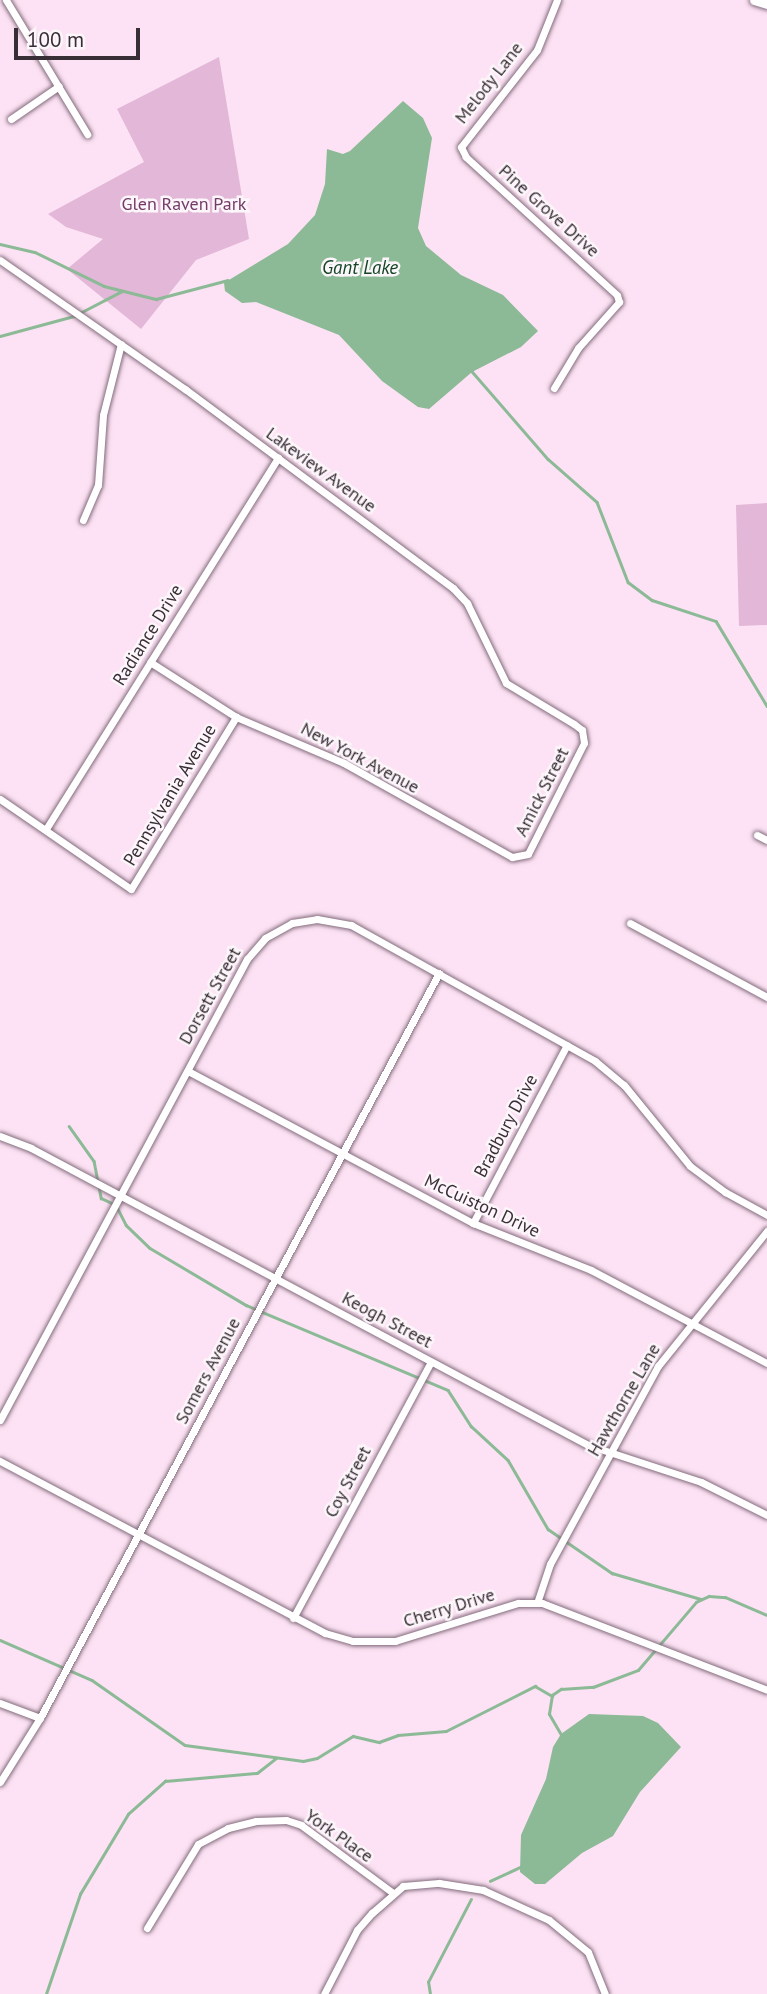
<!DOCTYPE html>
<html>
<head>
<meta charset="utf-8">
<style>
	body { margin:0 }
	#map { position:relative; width:767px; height:1994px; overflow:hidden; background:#fce2f4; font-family:"PT Sans",sans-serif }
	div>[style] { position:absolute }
	.green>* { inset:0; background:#e3b7d7 }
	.water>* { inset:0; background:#8cb996 }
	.stream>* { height:2.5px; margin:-1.25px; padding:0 1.25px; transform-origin:1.25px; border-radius:1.25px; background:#8cb996 }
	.roads { filter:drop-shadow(0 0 2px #836c7c) drop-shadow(0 0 2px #836c7c) }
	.minor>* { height:7px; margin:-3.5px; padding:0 3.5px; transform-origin:3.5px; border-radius:3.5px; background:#fff }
	.tertiary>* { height:9px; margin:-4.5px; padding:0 4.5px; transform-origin:4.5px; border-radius:4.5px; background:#fff }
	span { translate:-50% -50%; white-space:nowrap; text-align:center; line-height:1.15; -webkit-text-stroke:5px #fcf6fa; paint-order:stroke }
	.street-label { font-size:18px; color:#382e35 }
	.park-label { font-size:18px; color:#743b67 }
	.water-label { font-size:19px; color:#114524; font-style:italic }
	.scale { position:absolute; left:14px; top:28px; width:126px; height:32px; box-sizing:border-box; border:4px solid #382e35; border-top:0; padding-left:9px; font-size:21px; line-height:24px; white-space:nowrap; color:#382e35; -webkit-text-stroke:5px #fcf6fa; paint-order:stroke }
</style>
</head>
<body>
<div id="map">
	<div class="green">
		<div style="clip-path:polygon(219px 57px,249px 239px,196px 260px,141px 329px,67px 269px,103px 239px,66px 227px,48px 214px,144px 162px,117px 109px)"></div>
		<div style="clip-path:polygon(767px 503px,767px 625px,739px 626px,736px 505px)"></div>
	</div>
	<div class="water">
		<div style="clip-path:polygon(403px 101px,423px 118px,432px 138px,418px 228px,426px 246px,461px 275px,503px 295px,538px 331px,521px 347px,472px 372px,429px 409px,418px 407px,382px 381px,339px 335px,256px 302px,242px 303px,225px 291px,224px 283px,288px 244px,315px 215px,325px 184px,327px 149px,343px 154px,350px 151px)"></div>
		<div style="clip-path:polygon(589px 1714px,643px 1716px,658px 1723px,681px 1747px,640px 1792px,613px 1836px,582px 1853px,545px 1884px,535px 1884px,520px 1872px,521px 1835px,546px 1779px,553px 1747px,561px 1734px)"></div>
	</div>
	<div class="stream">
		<div style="left:0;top:244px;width:36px;rotate:13deg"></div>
		<div style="left:35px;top:252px;width:77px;rotate:26.2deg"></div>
		<div style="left:104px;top:286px;width:54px;rotate:14deg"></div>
		<div style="left:156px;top:299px;width:74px;rotate:-14.8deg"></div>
		<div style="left:0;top:336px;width:77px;rotate:-15.1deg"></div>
		<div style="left:74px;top:316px;width:54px;rotate:-27.5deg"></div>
		<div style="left:470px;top:369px;width:119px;rotate:49.1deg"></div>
		<div style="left:548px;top:459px;width:65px;rotate:41.3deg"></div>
		<div style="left:597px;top:502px;width:86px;rotate:68.8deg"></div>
		<div style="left:628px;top:582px;width:30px;rotate:37deg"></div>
		<div style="left:652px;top:600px;width:67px;rotate:18.2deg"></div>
		<div style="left:716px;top:621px;width:99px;rotate:59deg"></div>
		<div style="left:69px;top:1126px;width:43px;rotate:54.5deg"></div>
		<div style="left:94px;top:1161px;width:38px;rotate:79deg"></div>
		<div style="left:101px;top:1198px;width:17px;rotate:25deg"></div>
		<div style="left:116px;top:1205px;width:22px;rotate:63deg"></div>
		<div style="left:126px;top:1225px;width:33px;rotate:44deg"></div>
		<div style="left:150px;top:1248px;width:112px;rotate:30.7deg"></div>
		<div style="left:246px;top:1305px;width:219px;rotate:22.8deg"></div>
		<div style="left:448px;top:1390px;width:43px;rotate:57.4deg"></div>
		<div style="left:471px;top:1426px;width:50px;rotate:42.6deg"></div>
		<div style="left:508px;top:1460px;width:80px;rotate:59.9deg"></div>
		<div style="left:548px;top:1529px;width:78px;rotate:34.5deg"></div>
		<div style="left:612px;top:1573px;width:93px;rotate:16.3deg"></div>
		<div style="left:0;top:1640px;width:100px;rotate:23.5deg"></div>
		<div style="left:92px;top:1680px;width:113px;rotate:35deg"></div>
		<div style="left:185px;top:1745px;width:119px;rotate:7.7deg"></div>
		<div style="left:303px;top:1761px;width:14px;rotate:-12deg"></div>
		<div style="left:317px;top:1758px;width:42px;rotate:-31.4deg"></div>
		<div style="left:353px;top:1736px;width:27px;rotate:13deg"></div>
		<div style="left:379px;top:1742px;width:20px;rotate:-20deg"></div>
		<div style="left:398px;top:1735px;width:48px;rotate:-4.8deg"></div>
		<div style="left:446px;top:1731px;width:100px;rotate:-26.8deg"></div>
		<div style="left:535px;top:1686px;width:20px;rotate:30deg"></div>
		<div style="left:561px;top:1735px;width:24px;rotate:-120deg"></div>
		<div style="left:549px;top:1714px;width:19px;rotate:-81deg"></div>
		<div style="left:552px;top:1695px;width:11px;rotate:-34deg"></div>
		<div style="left:561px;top:1689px;width:32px;rotate:-4deg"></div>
		<div style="left:593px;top:1687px;width:48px;rotate:-20.7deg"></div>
		<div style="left:638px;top:1670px;width:89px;rotate:-49.5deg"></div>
		<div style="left:696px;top:1602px;width:14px;rotate:-25deg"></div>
		<div style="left:709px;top:1596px;width:16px;rotate:4deg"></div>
		<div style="left:725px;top:1597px;width:46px;rotate:23.2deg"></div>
		<div style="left:490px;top:1881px;width:33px;rotate:-25deg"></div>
		<div style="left:46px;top:1994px;width:106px;rotate:-71.2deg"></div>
		<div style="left:80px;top:1894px;width:93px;rotate:-59deg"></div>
		<div style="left:128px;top:1814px;width:50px;rotate:-41.7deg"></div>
		<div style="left:165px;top:1781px;width:92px;rotate:-5deg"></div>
		<div style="left:257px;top:1773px;width:24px;rotate:-38deg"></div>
		<div style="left:430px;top:1994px;width:12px;rotate:-99deg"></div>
		<div style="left:428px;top:1982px;width:93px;rotate:-62.6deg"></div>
	</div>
	<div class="roads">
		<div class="minor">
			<div style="left:6px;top:0;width:157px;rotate:58.8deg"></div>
			<div style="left:11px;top:119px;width:58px;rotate:-34.5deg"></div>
			<div style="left:0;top:260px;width:226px;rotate:34.9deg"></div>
			<div style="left:185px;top:389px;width:334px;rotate:36.6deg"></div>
			<div style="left:453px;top:588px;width:21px;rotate:47deg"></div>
			<div style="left:467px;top:603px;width:89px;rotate:64deg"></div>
			<div style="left:506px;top:683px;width:79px;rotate:31.1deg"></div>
			<div style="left:574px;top:724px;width:10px;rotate:37deg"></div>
			<div style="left:582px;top:730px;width:13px;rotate:81deg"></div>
			<div style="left:584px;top:743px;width:124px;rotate:116.8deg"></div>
			<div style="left:528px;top:854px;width:16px;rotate:169deg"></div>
			<div style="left:512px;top:857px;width:193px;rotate:-150.8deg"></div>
			<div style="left:344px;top:763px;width:117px;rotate:-156.9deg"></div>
			<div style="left:236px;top:717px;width:102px;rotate:-147.4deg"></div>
			<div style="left:554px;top:388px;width:47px;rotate:-59deg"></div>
			<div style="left:578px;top:348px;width:62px;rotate:-48.3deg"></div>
			<div style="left:619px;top:302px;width:7px;rotate:-106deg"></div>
			<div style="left:617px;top:295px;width:205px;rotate:-137.6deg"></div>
			<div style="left:466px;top:157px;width:11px;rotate:-117deg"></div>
			<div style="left:461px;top:147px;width:123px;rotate:-51.9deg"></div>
			<div style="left:537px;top:50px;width:54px;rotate:-68.2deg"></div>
			<div style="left:83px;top:520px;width:38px;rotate:-67deg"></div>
			<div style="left:98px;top:485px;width:70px;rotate:-85.9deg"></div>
			<div style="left:103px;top:415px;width:73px;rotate:-75.8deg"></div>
			<div style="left:0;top:799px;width:159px;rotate:34.5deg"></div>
			<div style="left:131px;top:889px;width:202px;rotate:-58.6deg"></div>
			<div style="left:46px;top:829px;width:438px;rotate:-58deg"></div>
			<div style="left:757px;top:835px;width:11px;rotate:27deg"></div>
			<div style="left:630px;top:923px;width:156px;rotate:28.4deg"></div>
			<div style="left:188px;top:1071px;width:323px;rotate:28.1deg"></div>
			<div style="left:473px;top:1223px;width:127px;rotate:21.7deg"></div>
			<div style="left:591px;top:1270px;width:199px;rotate:27.9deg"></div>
			<div style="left:0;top:1136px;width:33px;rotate:21deg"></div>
			<div style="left:31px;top:1148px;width:631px;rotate:28.07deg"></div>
			<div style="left:588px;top:1445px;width:119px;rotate:18.1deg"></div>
			<div style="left:701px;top:1482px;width:74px;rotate:26.6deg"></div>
			<div style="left:473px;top:1223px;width:201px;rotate:-62.2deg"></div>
			<div style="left:0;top:1420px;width:523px;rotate:-61.82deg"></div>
			<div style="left:247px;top:959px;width:28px;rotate:-49deg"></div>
			<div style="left:265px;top:938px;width:31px;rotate:-29deg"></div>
			<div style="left:292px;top:923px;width:25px;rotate:-9deg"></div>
			<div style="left:317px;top:919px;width:35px;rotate:10deg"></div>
			<div style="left:351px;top:925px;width:279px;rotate:29.1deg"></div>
			<div style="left:595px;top:1061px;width:38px;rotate:40deg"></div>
			<div style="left:624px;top:1085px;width:104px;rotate:50.8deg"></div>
			<div style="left:690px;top:1166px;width:44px;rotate:36.6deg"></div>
			<div style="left:725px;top:1192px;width:48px;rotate:28.7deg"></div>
			<div style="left:0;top:1461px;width:368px;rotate:27.9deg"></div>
			<div style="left:325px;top:1633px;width:29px;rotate:16deg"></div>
			<div style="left:353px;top:1641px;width:42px"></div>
			<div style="left:395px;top:1641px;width:129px;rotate:-17.2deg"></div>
			<div style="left:518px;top:1603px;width:24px"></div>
			<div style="left:542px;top:1603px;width:241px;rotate:21.1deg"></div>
			<div style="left:537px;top:1603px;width:41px;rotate:-71.6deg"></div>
			<div style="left:550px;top:1564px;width:226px;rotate:-61.4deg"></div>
			<div style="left:658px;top:1366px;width:174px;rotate:-51.1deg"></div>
			<div style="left:293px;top:1618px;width:291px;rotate:-61.7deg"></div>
			<div style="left:0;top:1703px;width:43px;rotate:20.6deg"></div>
			<div style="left:0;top:1782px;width:75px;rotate:-58deg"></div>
			<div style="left:40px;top:1718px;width:845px;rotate:-61.83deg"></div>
			<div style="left:147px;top:1928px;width:98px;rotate:-58.7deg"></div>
			<div style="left:198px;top:1844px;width:34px;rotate:-28deg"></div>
			<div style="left:228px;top:1828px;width:29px;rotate:-14deg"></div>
			<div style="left:256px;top:1821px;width:30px;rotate:-2deg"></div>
			<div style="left:286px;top:1820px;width:16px;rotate:18deg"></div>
			<div style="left:301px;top:1825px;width:114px;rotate:36.5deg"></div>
			<div style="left:324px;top:1994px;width:72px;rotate:-62.7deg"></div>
			<div style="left:357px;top:1930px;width:23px;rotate:-49deg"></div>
			<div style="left:372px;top:1913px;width:41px;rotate:-41.1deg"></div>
			<div style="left:403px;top:1886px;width:36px;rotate:-5deg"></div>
			<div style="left:439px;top:1883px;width:45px;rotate:9deg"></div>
			<div style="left:483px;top:1890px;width:72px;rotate:24.4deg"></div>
			<div style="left:549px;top:1920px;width:50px;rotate:39.4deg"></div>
			<div style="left:588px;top:1952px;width:45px;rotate:68deg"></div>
		</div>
		<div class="tertiary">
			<div style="left:754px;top:0;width:14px;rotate:17deg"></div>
		</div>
	</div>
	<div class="street-label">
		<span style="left:489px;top:83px;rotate:-52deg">Melody Lane</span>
		<span style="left:549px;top:211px;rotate:42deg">Pine Grove Drive</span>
		<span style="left:321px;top:470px;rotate:36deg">Lakeview Avenue</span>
		<span style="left:148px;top:635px;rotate:-58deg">Radiance Drive</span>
		<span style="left:360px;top:758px;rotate:28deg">New York Avenue</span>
		<span style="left:542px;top:792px;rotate:-63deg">Amick Street</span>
		<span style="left:170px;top:795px;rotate:-59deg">Pennsylvania Avenue</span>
		<span style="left:210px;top:996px;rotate:-61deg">Dorsett Street</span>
		<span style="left:506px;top:1126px;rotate:-62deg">Bradbury Drive</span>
		<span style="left:482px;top:1206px;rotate:25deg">McCuiston Drive</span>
		<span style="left:387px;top:1320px;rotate:28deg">Keogh Street</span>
		<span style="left:208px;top:1371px;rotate:-62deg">Somers Avenue</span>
		<span style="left:624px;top:1400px;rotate:-60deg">Hawthorne Lane</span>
		<span style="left:348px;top:1482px;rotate:-62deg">Coy Street</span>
		<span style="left:449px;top:1608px;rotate:-17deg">Cherry Drive</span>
		<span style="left:339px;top:1836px;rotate:35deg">York Place</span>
	</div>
	<div class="park-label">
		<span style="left:184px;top:204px">Glen Raven Park</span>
	</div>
	<div class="water-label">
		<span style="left:360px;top:268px">Gant Lake</span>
	</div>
	<div class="scale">100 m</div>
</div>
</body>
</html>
